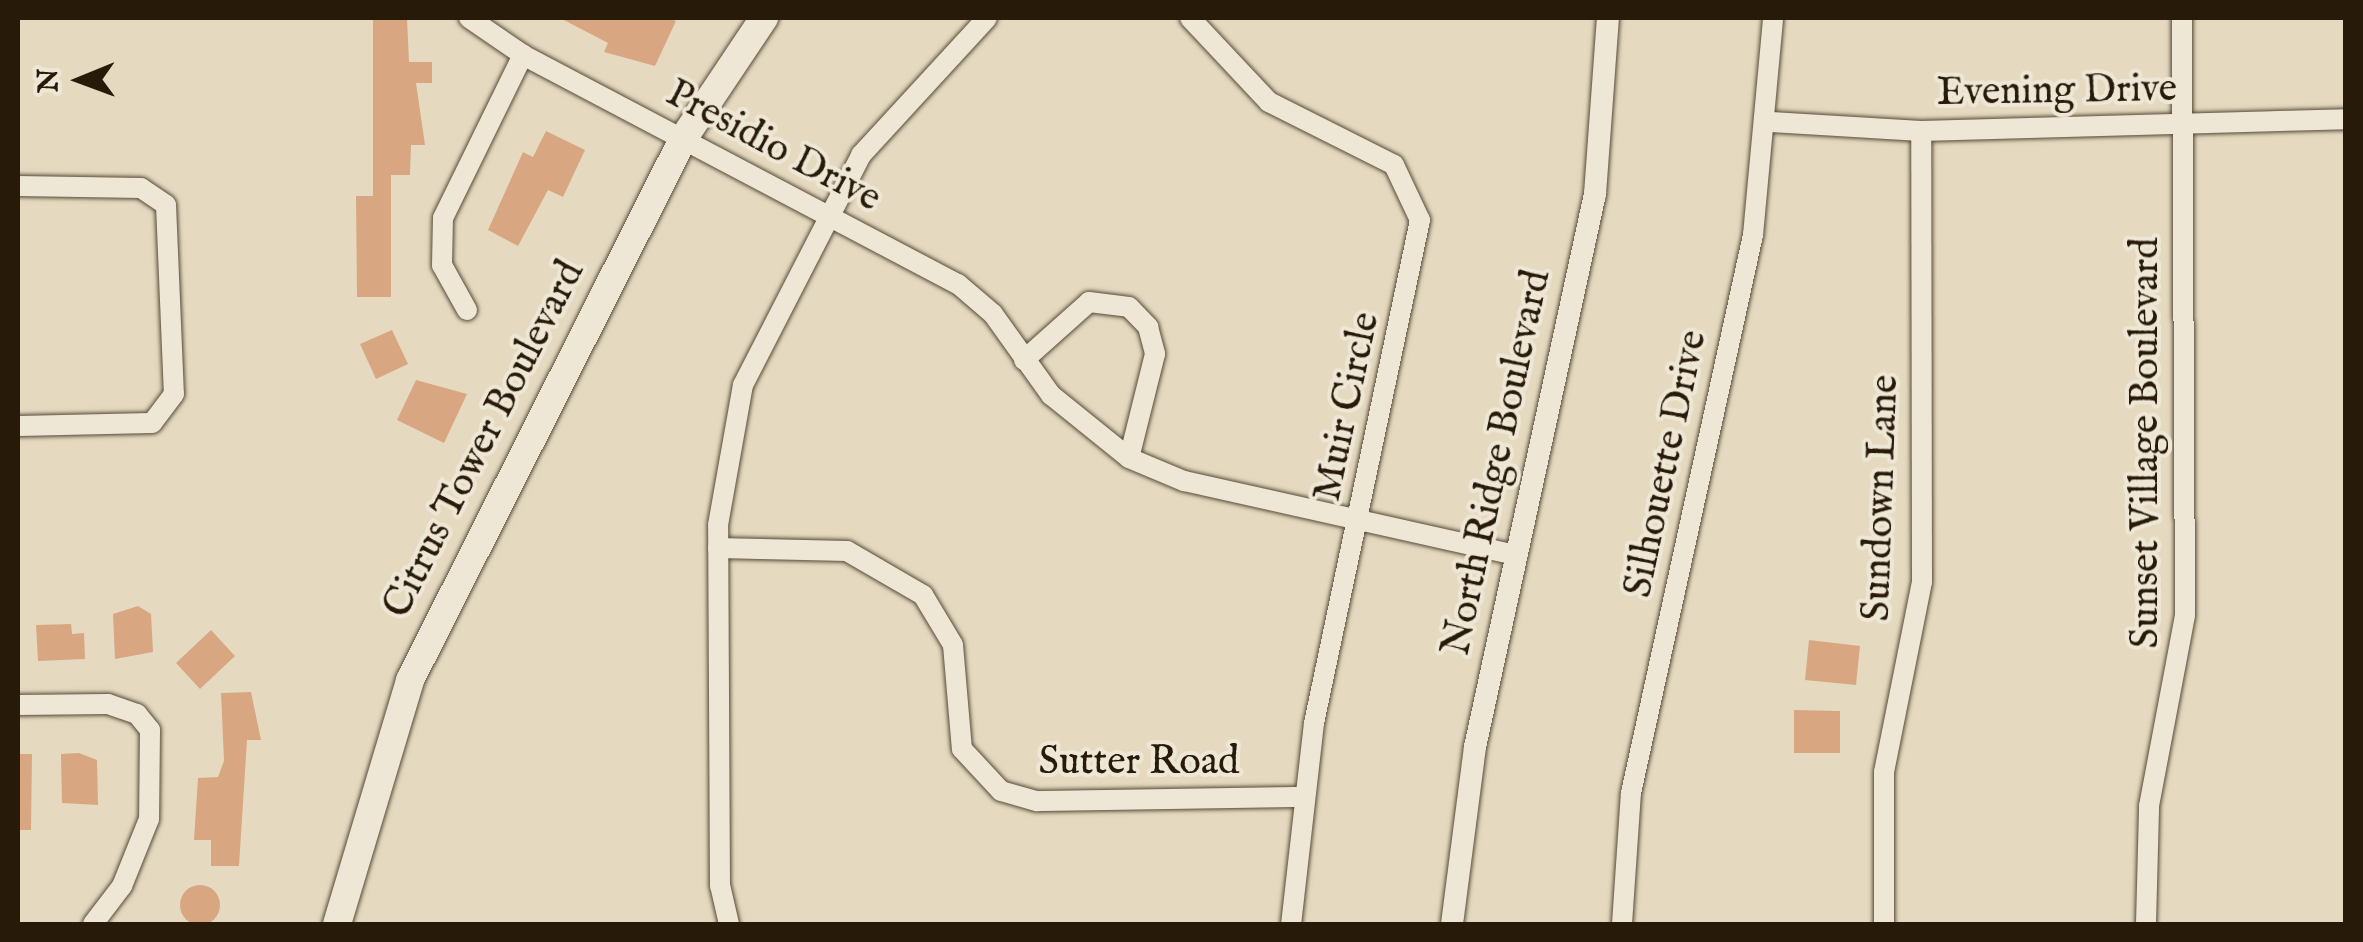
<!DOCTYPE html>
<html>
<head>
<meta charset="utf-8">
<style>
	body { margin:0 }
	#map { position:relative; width:2363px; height:942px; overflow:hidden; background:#e5dac0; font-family:"IM FELL English",serif }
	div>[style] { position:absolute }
	.building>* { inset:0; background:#d9a682 }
	.round { border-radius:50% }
	.roads { filter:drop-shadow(0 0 2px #574a36) drop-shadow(0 0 2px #574a36) }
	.minor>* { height:20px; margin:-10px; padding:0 10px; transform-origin:10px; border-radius:10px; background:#eee7d6 }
	.tertiary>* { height:22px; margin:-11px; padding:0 11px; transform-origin:11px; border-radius:11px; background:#eee7d6 }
	.secondary>* { height:28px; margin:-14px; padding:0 14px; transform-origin:14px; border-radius:14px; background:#eee7d6 }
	span { translate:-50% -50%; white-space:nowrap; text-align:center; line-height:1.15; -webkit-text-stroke:8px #eee7d6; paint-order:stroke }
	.street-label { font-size:40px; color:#281a08 }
	.frame { position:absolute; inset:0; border:20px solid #281a08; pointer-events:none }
	.north { position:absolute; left:30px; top:30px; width:100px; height:100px; -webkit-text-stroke:8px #eee7d6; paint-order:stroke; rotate:269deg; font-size:28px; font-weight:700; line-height:40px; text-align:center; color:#281a08 }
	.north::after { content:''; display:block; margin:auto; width:35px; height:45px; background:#281a08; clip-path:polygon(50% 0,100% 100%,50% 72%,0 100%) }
</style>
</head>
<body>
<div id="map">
	<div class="building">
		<div style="clip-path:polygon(373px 18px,407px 18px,409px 62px,432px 62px,432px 83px,416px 83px,425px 145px,411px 145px,410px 175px,391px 175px,391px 297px,357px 297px,356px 196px,373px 196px)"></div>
		<div style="clip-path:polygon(560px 18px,667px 18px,676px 21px,655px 66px,604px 52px,608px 43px)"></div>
		<div style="clip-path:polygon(546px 131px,585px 150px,563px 197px,548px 190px,518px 246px,488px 230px,523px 152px,533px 157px)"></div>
		<div style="clip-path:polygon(392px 330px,408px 364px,376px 379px,360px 344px)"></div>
		<div style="clip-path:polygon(416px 380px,467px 394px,444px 443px,397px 420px)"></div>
		<div style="clip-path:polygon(138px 606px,151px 614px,153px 652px,115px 659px,113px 614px)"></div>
		<div style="clip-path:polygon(71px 624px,72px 634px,84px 633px,85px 659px,38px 661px,36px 625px)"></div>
		<div style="clip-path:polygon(211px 630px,235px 656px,200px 689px,176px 663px)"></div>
		<div style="clip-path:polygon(1809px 640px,1860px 646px,1856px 685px,1805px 680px)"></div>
		<div style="clip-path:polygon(251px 692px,261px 740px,247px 740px,239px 866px,211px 866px,211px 840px,194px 840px,198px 778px,218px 777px,224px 761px,221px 693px)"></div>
		<div style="clip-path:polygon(1794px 710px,1840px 711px,1840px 753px,1794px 753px)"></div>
		<div style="clip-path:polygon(79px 753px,97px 760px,98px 805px,62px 803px,61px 754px)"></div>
		<div style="clip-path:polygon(18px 754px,32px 754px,31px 830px,18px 830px)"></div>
		<div class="round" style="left:180px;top:885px;width:40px;height:40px"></div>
	</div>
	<div class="roads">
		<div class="minor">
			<div style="left:469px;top:18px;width:65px;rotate:34.4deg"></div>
			<div style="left:523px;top:55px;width:492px;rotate:27.8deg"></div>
			<div style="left:958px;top:284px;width:46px;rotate:40.6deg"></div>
			<div style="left:993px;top:314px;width:100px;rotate:54.4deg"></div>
			<div style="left:1051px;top:395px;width:100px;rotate:38.9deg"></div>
			<div style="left:1129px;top:458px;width:60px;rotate:22.7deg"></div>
			<div style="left:1184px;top:481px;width:340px;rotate:12.6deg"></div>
			<div style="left:1190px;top:18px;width:115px;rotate:46.8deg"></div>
			<div style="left:1269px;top:102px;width:140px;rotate:26.7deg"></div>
			<div style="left:1394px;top:165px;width:61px;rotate:64.7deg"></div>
			<div style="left:1420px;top:220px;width:514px;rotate:101.9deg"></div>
			<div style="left:1314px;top:723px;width:202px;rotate:96.5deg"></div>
			<div style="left:1771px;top:122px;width:150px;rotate:3.4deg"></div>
			<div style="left:1921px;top:131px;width:425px;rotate:-1.6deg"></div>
			<div style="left:18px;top:186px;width:123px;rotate:0.9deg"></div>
			<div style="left:141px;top:188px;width:30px;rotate:34deg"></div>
			<div style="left:166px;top:205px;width:189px;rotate:87.6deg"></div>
			<div style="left:174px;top:394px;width:36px;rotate:127deg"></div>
			<div style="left:152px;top:423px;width:134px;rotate:178.7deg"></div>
			<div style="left:467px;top:310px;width:51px;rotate:-119.1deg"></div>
			<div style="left:442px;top:265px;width:47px;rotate:-88.8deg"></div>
			<div style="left:443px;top:218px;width:182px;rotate:-63.9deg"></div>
			<div style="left:1024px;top:360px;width:87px;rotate:-41.7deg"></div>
			<div style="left:1089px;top:302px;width:40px;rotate:7.1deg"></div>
			<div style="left:1129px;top:307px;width:28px;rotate:46deg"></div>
			<div style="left:1148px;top:327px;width:28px;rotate:75deg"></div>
			<div style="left:1155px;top:354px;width:107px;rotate:104deg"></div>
			<div style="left:718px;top:548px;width:129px;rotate:1.3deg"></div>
			<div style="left:847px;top:551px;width:88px;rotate:30.1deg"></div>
			<div style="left:923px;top:595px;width:58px;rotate:59deg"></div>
			<div style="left:953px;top:645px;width:104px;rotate:85.1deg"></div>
			<div style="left:962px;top:749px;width:57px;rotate:47.1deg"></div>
			<div style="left:1001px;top:791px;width:37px;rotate:16deg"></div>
			<div style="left:1037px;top:801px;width:263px;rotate:-0.9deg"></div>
			<div style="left:18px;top:705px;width:90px;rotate:-0.6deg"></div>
			<div style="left:108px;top:704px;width:31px;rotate:19deg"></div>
			<div style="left:137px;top:714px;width:21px;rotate:51deg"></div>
			<div style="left:150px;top:730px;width:89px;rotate:90.6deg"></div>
			<div style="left:149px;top:819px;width:72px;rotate:111.9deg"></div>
			<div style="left:122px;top:886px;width:48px;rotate:127.3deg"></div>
			<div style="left:729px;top:924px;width:39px;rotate:-103deg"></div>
			<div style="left:720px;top:886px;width:361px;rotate:-90.3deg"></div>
			<div style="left:718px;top:525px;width:142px;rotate:-79.9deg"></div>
			<div style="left:743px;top:385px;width:259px;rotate:-62.8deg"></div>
			<div style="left:861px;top:155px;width:186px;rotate:-47.4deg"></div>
			<div style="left:1622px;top:924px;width:131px;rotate:-86.1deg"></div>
			<div style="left:1631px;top:793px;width:571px;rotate:-77.67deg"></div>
			<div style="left:1753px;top:235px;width:218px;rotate:-84.7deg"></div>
			<div style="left:1884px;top:924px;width:152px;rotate:-90deg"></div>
			<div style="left:1884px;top:772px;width:194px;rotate:-78.7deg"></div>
			<div style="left:1922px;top:582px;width:451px;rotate:-90.1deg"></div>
			<div style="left:2146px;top:924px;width:118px;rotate:-88.5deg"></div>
			<div style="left:2149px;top:806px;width:194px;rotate:-79.3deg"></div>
			<div style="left:2185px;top:615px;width:597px;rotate:-90.29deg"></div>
		</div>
		<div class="tertiary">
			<div style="left:1452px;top:924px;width:178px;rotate:-82.6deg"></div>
			<div style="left:1475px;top:747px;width:566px;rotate:-77.76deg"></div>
			<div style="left:1595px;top:194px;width:176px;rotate:-85.8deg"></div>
		</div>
		<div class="secondary">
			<div style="left:337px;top:924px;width:255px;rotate:-73.3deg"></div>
			<div style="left:410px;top:680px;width:606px;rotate:-63.22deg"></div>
			<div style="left:683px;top:139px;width:146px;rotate:-56.2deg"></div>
		</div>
	</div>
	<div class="street-label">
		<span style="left:2057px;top:92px;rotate:-1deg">Evening Drive</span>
		<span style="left:773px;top:147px;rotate:28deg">Presidio Drive</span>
		<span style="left:1348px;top:407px;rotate:-78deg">Muir Circle</span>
		<span style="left:485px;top:440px;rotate:-63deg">Citrus Tower Boulevard</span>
		<span style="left:2147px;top:443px;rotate:-90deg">Sunset Village Boulevard</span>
		<span style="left:1498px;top:463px;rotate:-78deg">North Ridge Boulevard</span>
		<span style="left:1667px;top:464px;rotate:-78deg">Silhouette Drive</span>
		<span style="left:1882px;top:498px;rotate:-88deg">Sundown Lane</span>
		<span style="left:1139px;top:763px">Sutter Road</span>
	</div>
	<div class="frame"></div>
	<div class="north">N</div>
</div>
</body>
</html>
